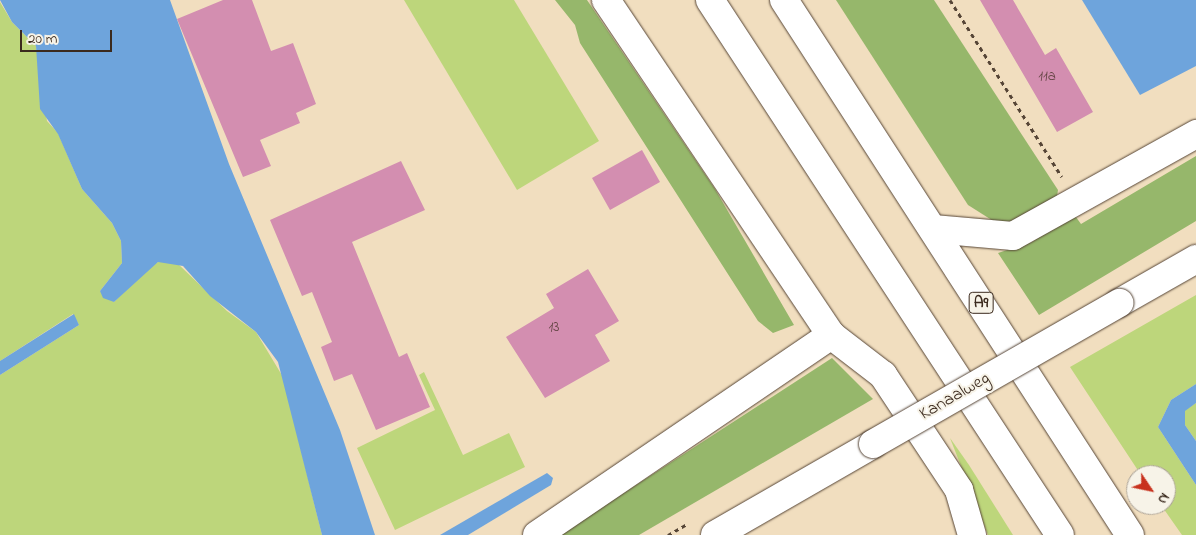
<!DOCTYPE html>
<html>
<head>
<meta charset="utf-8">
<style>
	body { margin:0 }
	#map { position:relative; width:1196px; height:535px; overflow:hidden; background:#f1debf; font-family:"Indie Flower",sans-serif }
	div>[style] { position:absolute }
	.green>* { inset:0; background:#bdd67b }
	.forest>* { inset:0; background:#96b76b }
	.water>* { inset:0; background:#6ea4dc }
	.building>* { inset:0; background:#d38eb0 }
	.path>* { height:3px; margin-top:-1.5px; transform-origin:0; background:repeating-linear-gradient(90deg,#564536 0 4px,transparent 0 8px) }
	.roads { filter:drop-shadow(0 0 1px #564536) drop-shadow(0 0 1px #564536) }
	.minor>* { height:28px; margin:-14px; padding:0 14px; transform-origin:14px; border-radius:14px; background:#fff }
	.highway>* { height:28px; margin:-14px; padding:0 14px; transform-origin:14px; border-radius:14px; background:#fff }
	.bridges { filter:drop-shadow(0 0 1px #564536) drop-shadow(0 0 1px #564536) }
	.minor-bridge>* { height:28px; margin:-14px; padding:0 14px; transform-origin:14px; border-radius:14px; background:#fff }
	span { translate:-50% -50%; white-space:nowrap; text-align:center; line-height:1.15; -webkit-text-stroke:4px #f7f3e8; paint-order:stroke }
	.number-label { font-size:15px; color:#614342 }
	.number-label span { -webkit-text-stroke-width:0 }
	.shield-label span { padding:1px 4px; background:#f7f3e8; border:1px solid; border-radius:4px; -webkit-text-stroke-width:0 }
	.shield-label { font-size:16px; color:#3b2a1e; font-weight:700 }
	.street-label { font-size:18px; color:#3b2a1e }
	.north { position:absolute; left:1126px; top:465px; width:50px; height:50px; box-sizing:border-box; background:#f7f3e8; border:1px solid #aca397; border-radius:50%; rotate:124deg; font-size:14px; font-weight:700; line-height:20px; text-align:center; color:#3b2a1e }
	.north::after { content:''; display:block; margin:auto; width:18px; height:22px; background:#c8321e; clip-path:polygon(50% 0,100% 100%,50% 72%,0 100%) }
	.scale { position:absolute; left:20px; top:30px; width:92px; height:22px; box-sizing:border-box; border:2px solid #3b2a1e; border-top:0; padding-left:6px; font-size:15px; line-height:18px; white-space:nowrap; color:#3b2a1e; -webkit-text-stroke:4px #f7f3e8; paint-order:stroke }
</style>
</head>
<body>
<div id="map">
	<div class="green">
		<div style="clip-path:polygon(404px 0,514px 0,599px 141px,517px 190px)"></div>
		<div style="clip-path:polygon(0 2px,12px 22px,36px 46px,47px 121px,58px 133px,82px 189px,112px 223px,121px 241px,122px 263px,100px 291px,114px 302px,147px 269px,158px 262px,176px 262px,227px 311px,256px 332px,283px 377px,322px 535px,0 535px,0 375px,79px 325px,73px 314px,0 361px)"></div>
		<div style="clip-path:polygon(1196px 295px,1196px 384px,1171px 400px,1158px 427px,1196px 485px,1196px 535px,1182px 535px,1161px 505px,1166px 505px,1166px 475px,1141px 475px,1070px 367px)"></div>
		<div style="clip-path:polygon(424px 372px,463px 455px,509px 433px,525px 467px,395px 530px,357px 448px,435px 410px,419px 375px)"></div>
		<div style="clip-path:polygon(1196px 403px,1196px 441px,1185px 425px,1185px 410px)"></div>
		<div style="clip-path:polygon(950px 438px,969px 465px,1013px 535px,988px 535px)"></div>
	</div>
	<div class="forest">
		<div style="clip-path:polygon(555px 0,587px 0,715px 189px,794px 325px,773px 333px,758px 321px,580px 43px,575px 25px)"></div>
		<div style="clip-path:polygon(836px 0,934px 0,1058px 190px,1056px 202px,1019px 223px,998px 224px,968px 205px)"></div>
		<div style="clip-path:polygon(1196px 156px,1196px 221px,1039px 315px,998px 253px,1032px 242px,1073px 213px,1081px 224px)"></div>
		<div style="clip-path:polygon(832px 358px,873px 399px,639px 535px,559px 535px)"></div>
	</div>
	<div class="water">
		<div style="clip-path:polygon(0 0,170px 0,229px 164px,340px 430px,375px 535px,322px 535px,278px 362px,256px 332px,210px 296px,183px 266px,158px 262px,114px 302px,103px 298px,100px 291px,122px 263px,121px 241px,112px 223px,82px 189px,58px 134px,40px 109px,36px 46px,12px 22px)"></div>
		<div style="clip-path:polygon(1082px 0,1196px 0,1196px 66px,1140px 95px)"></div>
		<div style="clip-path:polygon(74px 314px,79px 325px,0 375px,0 361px)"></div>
		<div style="clip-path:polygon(1196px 384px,1196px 403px,1185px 411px,1185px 425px,1196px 441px,1196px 485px,1158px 427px,1171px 400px)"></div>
		<div style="clip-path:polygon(547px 473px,553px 478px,551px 485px,468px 535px,440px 535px)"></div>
	</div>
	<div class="building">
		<div style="clip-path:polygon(223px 0,252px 0,271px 51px,293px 43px,316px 104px,296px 113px,300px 123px,260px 140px,271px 166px,243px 177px,177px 19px)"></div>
		<div style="clip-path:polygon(980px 0,1013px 0,1045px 55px,1056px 48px,1093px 112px,1057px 132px)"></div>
		<div style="clip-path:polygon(642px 150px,660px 182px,610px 210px,592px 178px)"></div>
		<div style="clip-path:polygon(401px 161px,425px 210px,352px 242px,399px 357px,407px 353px,430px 407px,376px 430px,352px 374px,334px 381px,321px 347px,332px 342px,312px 292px,302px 296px,270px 220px)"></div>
		<div style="clip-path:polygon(588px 269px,619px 321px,595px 335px,610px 361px,545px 398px,506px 337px,554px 308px,546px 294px)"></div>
	</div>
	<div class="path">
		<div style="left:950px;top:0;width:209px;rotate:57.7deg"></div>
		<div style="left:668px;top:535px;width:22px;rotate:-30deg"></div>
	</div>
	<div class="roads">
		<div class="minor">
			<div style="left:606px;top:0;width:404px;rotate:56.1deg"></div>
			<div style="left:831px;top:335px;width:66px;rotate:37.6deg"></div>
			<div style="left:883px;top:375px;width:138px;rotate:56.5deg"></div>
			<div style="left:959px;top:490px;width:47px;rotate:73.9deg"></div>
			<div style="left:933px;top:229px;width:80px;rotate:5deg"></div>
			<div style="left:1013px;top:236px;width:210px;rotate:-29.1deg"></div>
			<div style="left:1119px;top:303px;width:89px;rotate:-29.7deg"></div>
			<div style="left:537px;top:535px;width:356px;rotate:-34.2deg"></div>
			<div style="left:715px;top:535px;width:182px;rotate:-29.9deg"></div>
		</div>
		<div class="highway">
			<div style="left:710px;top:0;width:639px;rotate:56.81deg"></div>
			<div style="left:784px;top:0;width:637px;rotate:57.11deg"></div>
		</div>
	</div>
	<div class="bridges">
		<div class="minor-bridge">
			<div style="left:873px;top:444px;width:284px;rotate:-29.8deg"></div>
		</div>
	</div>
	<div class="number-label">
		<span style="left:1047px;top:77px">11a</span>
		<span style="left:554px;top:328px">13</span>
	</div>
	<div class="shield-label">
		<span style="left:981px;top:303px">A9</span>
	</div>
	<div class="street-label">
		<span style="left:955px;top:397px;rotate:-30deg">Kanaalweg</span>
	</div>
	<div class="north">N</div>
	<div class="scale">20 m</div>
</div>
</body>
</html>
